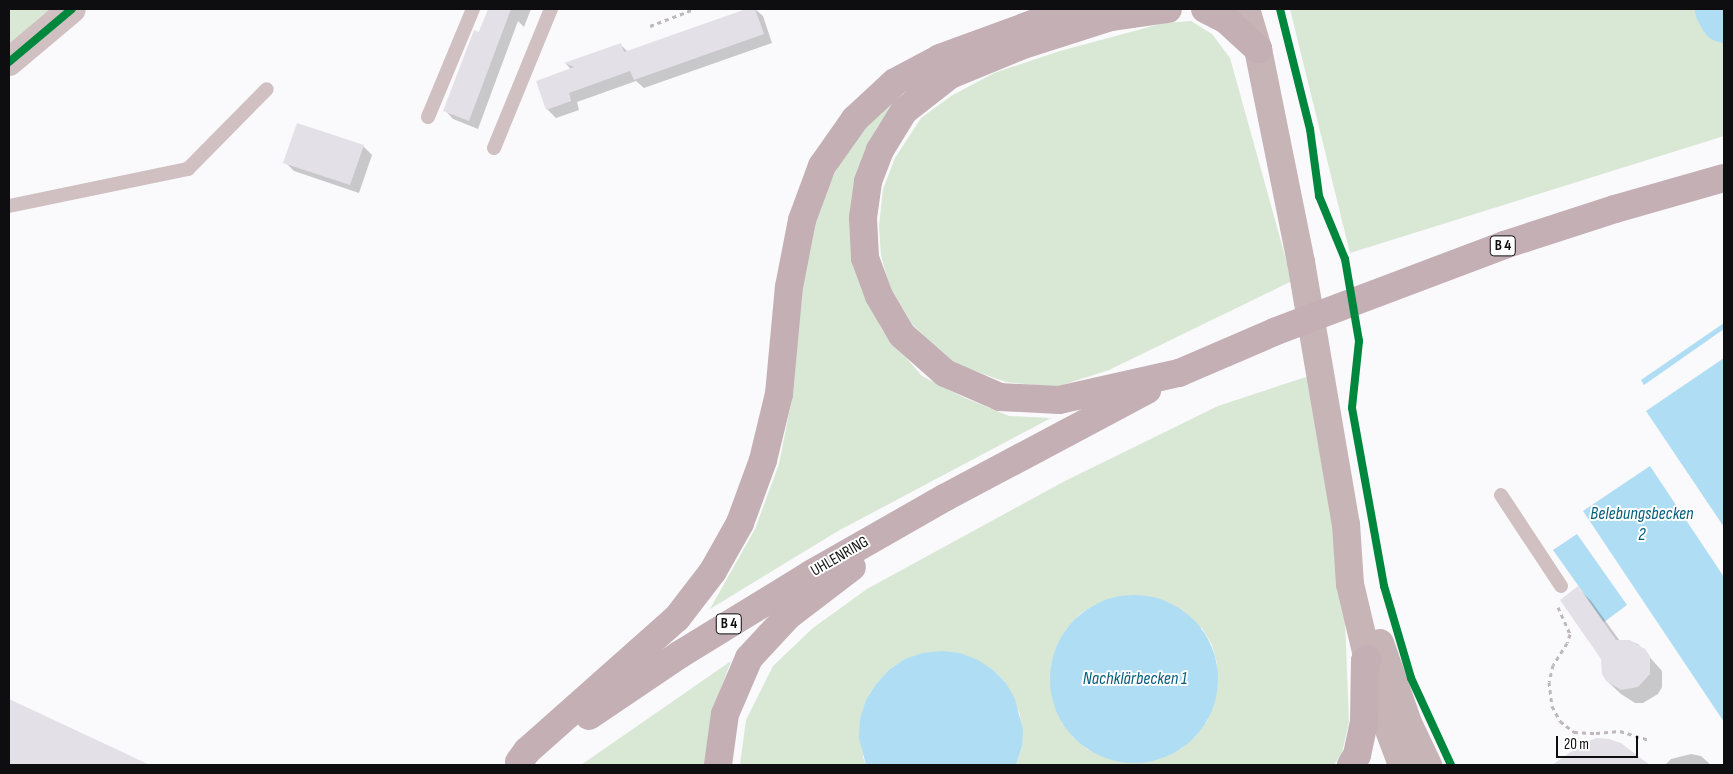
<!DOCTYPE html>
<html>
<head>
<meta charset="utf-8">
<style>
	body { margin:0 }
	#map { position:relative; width:1733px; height:774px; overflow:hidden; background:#faf9fc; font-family:"Sofia Sans Condensed",sans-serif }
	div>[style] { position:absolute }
	.green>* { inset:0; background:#d9e7d5 }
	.water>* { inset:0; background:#afddf4 }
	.round { border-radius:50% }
	.shadow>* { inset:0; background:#0003 }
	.river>* { height:49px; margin:-24.5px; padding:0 24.5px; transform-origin:24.5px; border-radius:24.5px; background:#afddf4 }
	.building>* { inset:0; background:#e3e1e7 }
	.path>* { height:3px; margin-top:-1.5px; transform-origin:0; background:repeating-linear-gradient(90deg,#bfb7b9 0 4px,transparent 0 8px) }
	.lane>* { height:14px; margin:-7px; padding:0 7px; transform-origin:7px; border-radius:7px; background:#d0c0c2 }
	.street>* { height:28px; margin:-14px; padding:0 14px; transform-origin:14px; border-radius:14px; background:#d0c0c2 }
	.secondary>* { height:28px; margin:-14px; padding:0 14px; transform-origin:14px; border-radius:14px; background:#c6b4b7 }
	.highway>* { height:28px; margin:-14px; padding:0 14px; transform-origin:14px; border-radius:14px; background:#c3afb4 }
	.cycleway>* { height:8px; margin:-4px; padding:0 4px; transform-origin:4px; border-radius:4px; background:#00873e }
	span { translate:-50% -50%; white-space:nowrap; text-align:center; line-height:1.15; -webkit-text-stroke:4px #fff; paint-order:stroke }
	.shield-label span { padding:1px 4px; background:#fff; border:1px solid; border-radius:4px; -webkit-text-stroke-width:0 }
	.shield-label { font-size:15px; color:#0e0d0f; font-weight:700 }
	.street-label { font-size:16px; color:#0e0d0f }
	.water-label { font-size:18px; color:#055e7c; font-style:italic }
	.frame { position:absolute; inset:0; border:10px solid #0e0d0f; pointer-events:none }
	.scale { position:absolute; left:1556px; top:736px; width:82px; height:22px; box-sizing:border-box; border:2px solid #0e0d0f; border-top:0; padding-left:6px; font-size:15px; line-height:18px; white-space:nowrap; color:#0e0d0f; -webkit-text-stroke:4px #fff; paint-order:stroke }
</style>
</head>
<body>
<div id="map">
	<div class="green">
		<div style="clip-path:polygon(9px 9px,59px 9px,9px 51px)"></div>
		<div style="clip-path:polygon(1290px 9px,1724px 9px,1724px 136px,1350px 253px)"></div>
		<div style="clip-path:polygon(1191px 21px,1212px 34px,1230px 58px,1292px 281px,1109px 370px,1056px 387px,1006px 382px,950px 362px,912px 324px,890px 288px,881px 256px,879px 226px,883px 189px,895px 158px,921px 118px,951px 96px,994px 73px,1060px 51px,1164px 23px)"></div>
		<div style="clip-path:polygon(900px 95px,876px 129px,861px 166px,858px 277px,882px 330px,922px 376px,965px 398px,1009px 416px,1051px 418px,838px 531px,710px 609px,755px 529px,779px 464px,792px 398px,803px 284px,812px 224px,826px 189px,848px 149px,866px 126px)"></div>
		<div style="clip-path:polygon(evenodd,1309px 376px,1344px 593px,1349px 722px,1342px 753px,1334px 765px,1016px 765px,1022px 746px,1020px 714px,1006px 683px,993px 670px,889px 670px,876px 684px,866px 700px,863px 757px,866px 765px,740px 765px,746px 720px,773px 666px,813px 628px,867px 589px,1063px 482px,1218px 406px,1309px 376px,1096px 604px,1202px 628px,1212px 645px,1217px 663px,1208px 720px,1196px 736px,1181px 749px,1088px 750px,1073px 737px,1062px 722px,1051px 665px,1057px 646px,1066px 629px,1080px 614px,1096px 604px)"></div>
		<div style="clip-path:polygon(731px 661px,712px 713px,707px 765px,581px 765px)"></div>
	</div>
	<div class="water">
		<div style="clip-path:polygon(1724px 323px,1724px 329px,1644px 385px,1641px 380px)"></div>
		<div style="clip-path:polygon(1724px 358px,1724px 527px,1646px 411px)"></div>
		<div style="clip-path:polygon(1650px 466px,1724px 577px,1724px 722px,1583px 511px)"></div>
		<div style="clip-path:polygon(1577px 534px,1627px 605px,1604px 622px,1553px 550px)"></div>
		<div class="round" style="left:1050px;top:595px;width:168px;height:168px"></div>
		<div style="clip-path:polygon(942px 651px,960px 653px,978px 660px,993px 670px,1006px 683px,1015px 699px,1023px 730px,1022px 746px,1016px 765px,866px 765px,859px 738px,860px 719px,866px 700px,876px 684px,889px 670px,905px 659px,923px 653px)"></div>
	</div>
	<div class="shadow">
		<div style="clip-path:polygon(489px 9px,531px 9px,524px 27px,518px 21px,478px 129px,453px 119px,445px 110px)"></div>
		<div style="clip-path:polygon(750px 9px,755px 9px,763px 16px,772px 43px,644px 88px,636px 81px,577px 102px,579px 110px,556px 118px,547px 109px,572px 70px,566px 64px,621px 45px,628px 52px)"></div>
		<div style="clip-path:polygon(363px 146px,372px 155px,359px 193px,294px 171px,285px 162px)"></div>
		<div style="clip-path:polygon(1578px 588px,1591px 601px,1620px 641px,1630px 641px,1638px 644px,1662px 671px,1662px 687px,1658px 694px,1643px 703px,1635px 703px,1621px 694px,1607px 681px,1603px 658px)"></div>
		<div style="clip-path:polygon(9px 700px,133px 759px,139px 765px,9px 765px)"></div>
		<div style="clip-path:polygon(1629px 751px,1643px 765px,1568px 765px,1569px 759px)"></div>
		<div style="clip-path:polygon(1691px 754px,1701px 756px,1711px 765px,1665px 765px,1671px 759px)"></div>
	</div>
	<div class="river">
		<div style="left:1719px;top:9px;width:10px;rotate:61deg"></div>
	</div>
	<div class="building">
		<div style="clip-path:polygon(488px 9px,511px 9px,469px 121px,443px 111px,474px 30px,479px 32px)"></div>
		<div style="clip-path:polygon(746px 9px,755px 9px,764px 34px,634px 80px,630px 71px,569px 93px,571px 101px,546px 110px,536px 81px,574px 67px,564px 63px,621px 43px,624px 52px)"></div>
		<div style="clip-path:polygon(297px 123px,364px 145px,350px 185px,283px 163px)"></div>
		<div style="clip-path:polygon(1578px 586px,1616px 640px,1630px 640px,1645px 649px,1650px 656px,1650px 674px,1638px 687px,1621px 690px,1606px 681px,1602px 674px,1601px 659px,1560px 600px)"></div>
		<div style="clip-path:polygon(9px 699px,150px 765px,9px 765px)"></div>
		<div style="clip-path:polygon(1597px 738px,1609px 739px,1621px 743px,1650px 765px,1552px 765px,1585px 742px)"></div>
	</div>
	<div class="path">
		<div style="left:650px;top:26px;width:47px;rotate:-21.1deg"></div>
		<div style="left:1558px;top:607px;width:30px;rotate:66deg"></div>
		<div style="left:1570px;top:634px;width:9px;rotate:108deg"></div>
		<div style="left:1567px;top:643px;width:26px;rotate:122deg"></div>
		<div style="left:1553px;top:665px;width:17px;rotate:103deg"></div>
		<div style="left:1549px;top:682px;width:24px;rotate:83deg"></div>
		<div style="left:1552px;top:706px;width:17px;rotate:62deg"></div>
		<div style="left:1560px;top:721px;width:18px;rotate:38deg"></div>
		<div style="left:1574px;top:732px;width:22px;rotate:3deg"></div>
		<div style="left:1596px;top:733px;width:24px;rotate:-5deg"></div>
		<div style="left:1620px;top:731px;width:31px;rotate:17deg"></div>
	</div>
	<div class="lane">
		<div style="left:428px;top:117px;width:117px;rotate:-67.4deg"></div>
		<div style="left:494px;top:148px;width:150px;rotate:-67.7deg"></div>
		<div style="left:9px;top:206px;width:183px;rotate:-11.7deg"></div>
		<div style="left:188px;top:169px;width:112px;rotate:-45.4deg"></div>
		<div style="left:1501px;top:495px;width:109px;rotate:56.6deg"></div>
	</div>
	<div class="street">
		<div style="left:9px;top:62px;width:82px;rotate:-40.1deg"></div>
	</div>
	<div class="secondary">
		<div style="left:1246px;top:9px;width:42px;rotate:73.3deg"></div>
		<div style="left:1258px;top:49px;width:217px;rotate:78.6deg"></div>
		<div style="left:1301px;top:262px;width:266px;rotate:80.3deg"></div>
		<div style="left:1346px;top:524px;width:60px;rotate:86.2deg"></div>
		<div style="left:1350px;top:584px;width:117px;rotate:76.7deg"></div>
		<div style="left:1377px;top:698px;width:72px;rotate:69.5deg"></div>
		<div style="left:1380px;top:643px;width:85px;rotate:70.7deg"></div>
		<div style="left:1408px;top:723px;width:47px;rotate:64.5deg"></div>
	</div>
	<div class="highway">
		<div style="left:1168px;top:9px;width:58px;rotate:172deg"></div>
		<div style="left:1111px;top:17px;width:92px;rotate:162.3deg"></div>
		<div style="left:1023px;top:45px;width:79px;rotate:157.7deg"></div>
		<div style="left:950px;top:75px;width:58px;rotate:142deg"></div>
		<div style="left:904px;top:111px;width:46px;rotate:121.6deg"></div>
		<div style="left:880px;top:150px;width:34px;rotate:111deg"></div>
		<div style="left:868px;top:182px;width:36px;rotate:98deg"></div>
		<div style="left:863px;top:218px;width:40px;rotate:87.1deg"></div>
		<div style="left:865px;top:258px;width:40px;rotate:69.8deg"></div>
		<div style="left:879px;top:296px;width:45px;rotate:59.5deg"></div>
		<div style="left:902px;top:335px;width:57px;rotate:41.5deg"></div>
		<div style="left:945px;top:373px;width:60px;rotate:23.6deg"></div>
		<div style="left:1000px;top:397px;width:59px;rotate:2.9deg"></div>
		<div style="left:1059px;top:400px;width:123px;rotate:-12.7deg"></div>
		<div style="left:1179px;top:373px;width:103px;rotate:-23.3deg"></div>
		<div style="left:1274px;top:332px;width:246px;rotate:-20.7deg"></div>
		<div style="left:1504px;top:245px;width:117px;rotate:-18deg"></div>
		<div style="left:1615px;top:209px;width:113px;rotate:-15.9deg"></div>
		<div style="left:1205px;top:9px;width:22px;rotate:27deg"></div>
		<div style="left:1225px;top:19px;width:45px;rotate:42.3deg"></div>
		<div style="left:589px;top:716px;width:109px;rotate:-34.1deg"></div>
		<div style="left:679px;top:655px;width:155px;rotate:-31.5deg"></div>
		<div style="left:811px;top:574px;width:155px;rotate:-29.7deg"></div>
		<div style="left:946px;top:497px;width:228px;rotate:-28deg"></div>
		<div style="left:519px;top:762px;width:14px;rotate:-54deg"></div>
		<div style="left:527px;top:751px;width:200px;rotate:-41.6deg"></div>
		<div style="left:677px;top:618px;width:59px;rotate:-52.5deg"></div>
		<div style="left:713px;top:571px;width:55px;rotate:-60.6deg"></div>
		<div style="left:740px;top:523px;width:67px;rotate:-69.9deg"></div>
		<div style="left:763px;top:460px;width:68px;rotate:-76.4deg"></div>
		<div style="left:779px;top:394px;width:107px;rotate:-84.7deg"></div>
		<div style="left:789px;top:287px;width:68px;rotate:-79deg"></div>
		<div style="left:802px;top:220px;width:58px;rotate:-69.7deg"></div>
		<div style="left:822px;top:166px;width:57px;rotate:-54.9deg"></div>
		<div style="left:855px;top:119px;width:54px;rotate:-42.8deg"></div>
		<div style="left:895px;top:82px;width:51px;rotate:-28.1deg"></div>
		<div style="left:940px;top:58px;width:142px;rotate:-20.2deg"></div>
		<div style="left:718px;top:765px;width:51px;rotate:-82.2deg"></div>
		<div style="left:725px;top:714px;width:61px;rotate:-66.8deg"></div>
		<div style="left:749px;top:658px;width:59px;rotate:-47.1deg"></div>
		<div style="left:789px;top:615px;width:79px;rotate:-37.3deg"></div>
		<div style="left:1351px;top:765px;width:12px;rotate:-59deg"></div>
		<div style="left:1357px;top:755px;width:34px;rotate:-78deg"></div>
		<div style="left:1364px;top:722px;width:61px;rotate:-89.1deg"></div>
		<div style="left:1365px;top:661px;width:3px;rotate:-45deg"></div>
	</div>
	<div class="cycleway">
		<div style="left:1280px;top:9px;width:124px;rotate:76deg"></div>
		<div style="left:1310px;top:129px;width:68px;rotate:82.3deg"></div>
		<div style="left:1319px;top:196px;width:68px;rotate:67.6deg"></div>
		<div style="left:1345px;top:259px;width:83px;rotate:80.3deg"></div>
		<div style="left:1359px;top:341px;width:67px;rotate:96deg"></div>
		<div style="left:1352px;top:408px;width:181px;rotate:79.8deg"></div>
		<div style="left:1384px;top:586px;width:96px;rotate:73.6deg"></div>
		<div style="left:1411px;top:678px;width:96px;rotate:65.3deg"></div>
		<div style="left:9px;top:62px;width:82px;rotate:-40.1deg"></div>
	</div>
	<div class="shield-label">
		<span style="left:1503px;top:246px">B 4</span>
		<span style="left:729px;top:624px">B 4</span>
	</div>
	<div class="street-label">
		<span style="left:840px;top:557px;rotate:-30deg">UHLENRING</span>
	</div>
	<div class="water-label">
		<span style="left:1642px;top:525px">Belebungsbecken<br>2</span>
		<span style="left:1135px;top:679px">Nachklärbecken 1</span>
	</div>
	<div class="frame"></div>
	<div class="scale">20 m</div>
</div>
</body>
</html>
